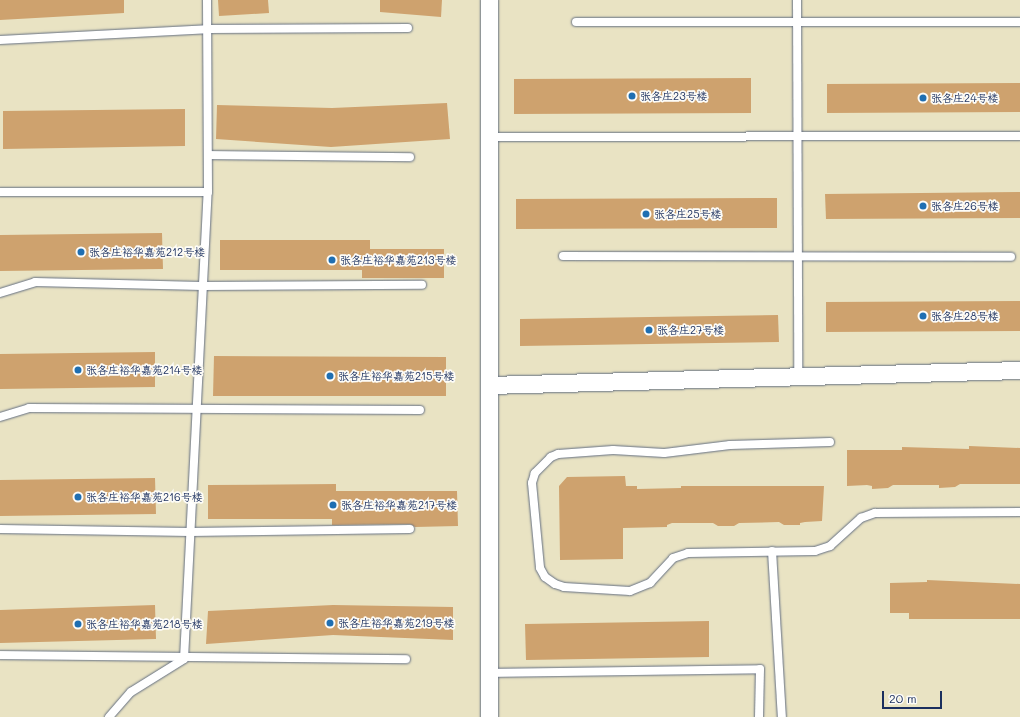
<!DOCTYPE html>
<html>
<head>
<meta charset="utf-8">
<style>
	body { margin:0 }
	#map { position:relative; width:1020px; height:717px; overflow:hidden; background:#e9e3c3; font-family:Mali,"LXGW WenKai TC",sans-serif }
	div>[style] { position:absolute }
	.building>* { inset:0; background:#cea26e }
	.roads { filter:drop-shadow(0 0 1px #636e81) drop-shadow(0 0 1px #636e81) }
	.lane>* { height:8px; margin:-4px; padding:0 4px; transform-origin:4px; border-radius:4px; background:#fff }
	.street>* { height:17px; margin:-8.5px; padding:0 8.5px; transform-origin:8.5px; border-radius:8.5px; background:#fff }
	.dots>* { width:11px; height:11px; translate:-50% -50%; box-sizing:border-box; border:2px solid #fdfcf7; border-radius:50% }
	span { translate:-50% -50%; white-space:nowrap; text-align:center; line-height:1.15; -webkit-text-stroke:3.5px #fdfcf7; paint-order:stroke }
	.poi-label { font-size:11px; color:#1b2f5e }
	.left { translate:0 -50%; text-align:left }
	.scale { position:absolute; left:882px; top:691px; width:60px; height:18px; box-sizing:border-box; border:2px solid #1b2f5e; border-top:0; padding-left:5px; font-size:12px; line-height:14px; white-space:nowrap; color:#1b2f5e; -webkit-text-stroke:3px #fdfcf7; paint-order:stroke }
</style>
</head>
<body>
<div id="map">
	<div class="building">
		<div style="clip-path:polygon(0 0,124px 0,124px 13px,0 20px)"></div>
		<div style="clip-path:polygon(218px 0,268px 0,269px 13px,219px 16px)"></div>
		<div style="clip-path:polygon(380px 0,442px 0,441px 17px,380px 12px)"></div>
		<div style="clip-path:polygon(751px 78px,751px 113px,514px 114px,514px 79px)"></div>
		<div style="clip-path:polygon(1020px 83px,1020px 112px,827px 113px,827px 84px)"></div>
		<div style="clip-path:polygon(447px 103px,450px 139px,331px 147px,216px 139px,217px 105px,332px 108px)"></div>
		<div style="clip-path:polygon(185px 109px,185px 146px,3px 149px,3px 111px)"></div>
		<div style="clip-path:polygon(1020px 192px,1020px 218px,826px 219px,825px 194px)"></div>
		<div style="clip-path:polygon(777px 198px,777px 228px,516px 229px,516px 199px)"></div>
		<div style="clip-path:polygon(162px 233px,163px 269px,0 271px,0 235px)"></div>
		<div style="clip-path:polygon(220px 240px,370px 240px,370px 249px,444px 249px,444px 278px,362px 278px,362px 270px,220px 270px)"></div>
		<div style="clip-path:polygon(1020px 301px,1020px 331px,826px 332px,826px 302px)"></div>
		<div style="clip-path:polygon(778px 315px,779px 342px,520px 346px,520px 319px)"></div>
		<div style="clip-path:polygon(155px 352px,155px 387px,0 389px,0 354px)"></div>
		<div style="clip-path:polygon(214px 356px,446px 357px,446px 396px,213px 396px)"></div>
		<div style="clip-path:polygon(969px 446px,1020px 448px,1020px 484px,960px 484px,955px 487px,939px 488px,939px 485px,893px 485px,888px 488px,872px 489px,872px 486px,867px 485px,847px 486px,847px 450px,902px 450px,902px 447px,969px 449px)"></div>
		<div style="clip-path:polygon(625px 476px,626px 486px,637px 486px,637px 489px,681px 488px,681px 486px,824px 486px,822px 521px,805px 522px,800px 523px,800px 525px,784px 525px,779px 522px,739px 523px,734px 526px,718px 526px,713px 523px,672px 523px,667px 525px,667px 527px,623px 528px,623px 559px,560px 560px,559px 486px,567px 477px)"></div>
		<div style="clip-path:polygon(155px 478px,156px 514px,0 516px,0 480px)"></div>
		<div style="clip-path:polygon(336px 484px,336px 491px,457px 491px,458px 526px,415px 527px,410px 524px,332px 525px,332px 519px,208px 519px,208px 485px)"></div>
		<div style="clip-path:polygon(927px 580px,1020px 584px,1020px 619px,909px 619px,909px 613px,890px 613px,890px 583px,927px 582px)"></div>
		<div style="clip-path:polygon(155px 605px,156px 639px,0 643px,0 610px)"></div>
		<div style="clip-path:polygon(333px 605px,453px 607px,453px 640px,333px 635px,206px 644px,208px 611px)"></div>
		<div style="clip-path:polygon(709px 621px,709px 657px,526px 660px,525px 624px)"></div>
	</div>
	<div class="roads">
		<div class="lane">
			<div style="left:797px;top:0;width:377px;rotate:89.8deg"></div>
			<div style="left:576px;top:22px;width:444px"></div>
			<div style="left:0;top:40px;width:207px;rotate:-3deg"></div>
			<div style="left:207px;top:29px;width:201px;rotate:-0.3deg"></div>
			<div style="left:490px;top:137px;width:530px;rotate:-0.11deg"></div>
			<div style="left:208px;top:155px;width:202px;rotate:0.6deg"></div>
			<div style="left:0;top:192px;width:208px"></div>
			<div style="left:563px;top:256px;width:448px;rotate:0.1deg"></div>
			<div style="left:0;top:293px;width:37px;rotate:-17deg"></div>
			<div style="left:35px;top:282px;width:167px;rotate:1.4deg"></div>
			<div style="left:202px;top:286px;width:220px;rotate:-0.3deg"></div>
			<div style="left:0;top:417px;width:30px;rotate:-17deg"></div>
			<div style="left:29px;top:408px;width:391px;rotate:0.3deg"></div>
			<div style="left:830px;top:442px;width:100px;rotate:178.3deg"></div>
			<div style="left:730px;top:445px;width:66px;rotate:173.1deg"></div>
			<div style="left:664px;top:453px;width:51px;rotate:-176.6deg"></div>
			<div style="left:613px;top:450px;width:55px;rotate:175.8deg"></div>
			<div style="left:558px;top:454px;width:8px;rotate:157deg"></div>
			<div style="left:551px;top:457px;width:23px;rotate:135deg"></div>
			<div style="left:535px;top:473px;width:10px;rotate:107deg"></div>
			<div style="left:532px;top:483px;width:85px;rotate:84.6deg"></div>
			<div style="left:540px;top:568px;width:10px;rotate:61deg"></div>
			<div style="left:545px;top:577px;width:12px;rotate:35deg"></div>
			<div style="left:555px;top:584px;width:9px;rotate:18deg"></div>
			<div style="left:564px;top:587px;width:66px;rotate:3.5deg"></div>
			<div style="left:630px;top:591px;width:22px;rotate:-22deg"></div>
			<div style="left:650px;top:583px;width:34px;rotate:-47deg"></div>
			<div style="left:673px;top:558px;width:16px;rotate:-18deg"></div>
			<div style="left:688px;top:553px;width:127px;rotate:-0.9deg"></div>
			<div style="left:815px;top:551px;width:16px;rotate:-18deg"></div>
			<div style="left:830px;top:546px;width:42px;rotate:-42.1deg"></div>
			<div style="left:861px;top:518px;width:15px;rotate:-20deg"></div>
			<div style="left:875px;top:513px;width:145px;rotate:-0.4deg"></div>
			<div style="left:0;top:529px;width:190px;rotate:0.9deg"></div>
			<div style="left:190px;top:532px;width:220px;rotate:-0.8deg"></div>
			<div style="left:772px;top:551px;width:166px;rotate:86.6deg"></div>
			<div style="left:0;top:655px;width:406px;rotate:0.6deg"></div>
			<div style="left:489px;top:673px;width:271px;rotate:-0.8deg"></div>
			<div style="left:760px;top:669px;width:48px;rotate:91.2deg"></div>
			<div style="left:109px;top:717px;width:33px;rotate:-49deg"></div>
			<div style="left:131px;top:692px;width:62px;rotate:-31.9deg"></div>
			<div style="left:184px;top:659px;width:468px;rotate:-87.1deg"></div>
			<div style="left:208px;top:192px;width:192px;rotate:-90.3deg"></div>
		</div>
		<div class="street">
			<div style="left:489px;top:385px;width:531px;rotate:-1.62deg"></div>
			<div style="left:489px;top:717px;width:717px;rotate:-90deg"></div>
		</div>
	</div>
	<div class="dots">
		<div style="left:632px;top:96px;background:#1f6fb2"></div>
		<div style="left:923px;top:98px;background:#1f6fb2"></div>
		<div style="left:923px;top:206px;background:#1f6fb2"></div>
		<div style="left:646px;top:214px;background:#1f6fb2"></div>
		<div style="left:81px;top:252px;background:#1f6fb2"></div>
		<div style="left:332px;top:260px;background:#1f6fb2"></div>
		<div style="left:923px;top:316px;background:#1f6fb2"></div>
		<div style="left:649px;top:330px;background:#1f6fb2"></div>
		<div style="left:78px;top:370px;background:#1f6fb2"></div>
		<div style="left:330px;top:376px;background:#1f6fb2"></div>
		<div style="left:78px;top:497px;background:#1f6fb2"></div>
		<div style="left:333px;top:505px;background:#1f6fb2"></div>
		<div style="left:330px;top:623px;background:#1f6fb2"></div>
		<div style="left:78px;top:624px;background:#1f6fb2"></div>
	</div>
	<div class="poi-label">
		<span class="left" style="left:640px;top:96px">张各庄23号楼</span>
		<span class="left" style="left:931px;top:98px">张各庄24号楼</span>
		<span class="left" style="left:931px;top:206px">张各庄26号楼</span>
		<span class="left" style="left:654px;top:214px">张各庄25号楼</span>
		<span class="left" style="left:89px;top:252px">张各庄裕华嘉苑212号楼</span>
		<span class="left" style="left:340px;top:260px">张各庄裕华嘉苑213号楼</span>
		<span class="left" style="left:931px;top:316px">张各庄28号楼</span>
		<span class="left" style="left:657px;top:330px">张各庄27号楼</span>
		<span class="left" style="left:86px;top:370px">张各庄裕华嘉苑214号楼</span>
		<span class="left" style="left:338px;top:376px">张各庄裕华嘉苑215号楼</span>
		<span class="left" style="left:86px;top:497px">张各庄裕华嘉苑216号楼</span>
		<span class="left" style="left:341px;top:505px">张各庄裕华嘉苑217号楼</span>
		<span class="left" style="left:338px;top:623px">张各庄裕华嘉苑219号楼</span>
		<span class="left" style="left:86px;top:624px">张各庄裕华嘉苑218号楼</span>
	</div>
	<div class="scale">20 m</div>
</div>
</body>
</html>
